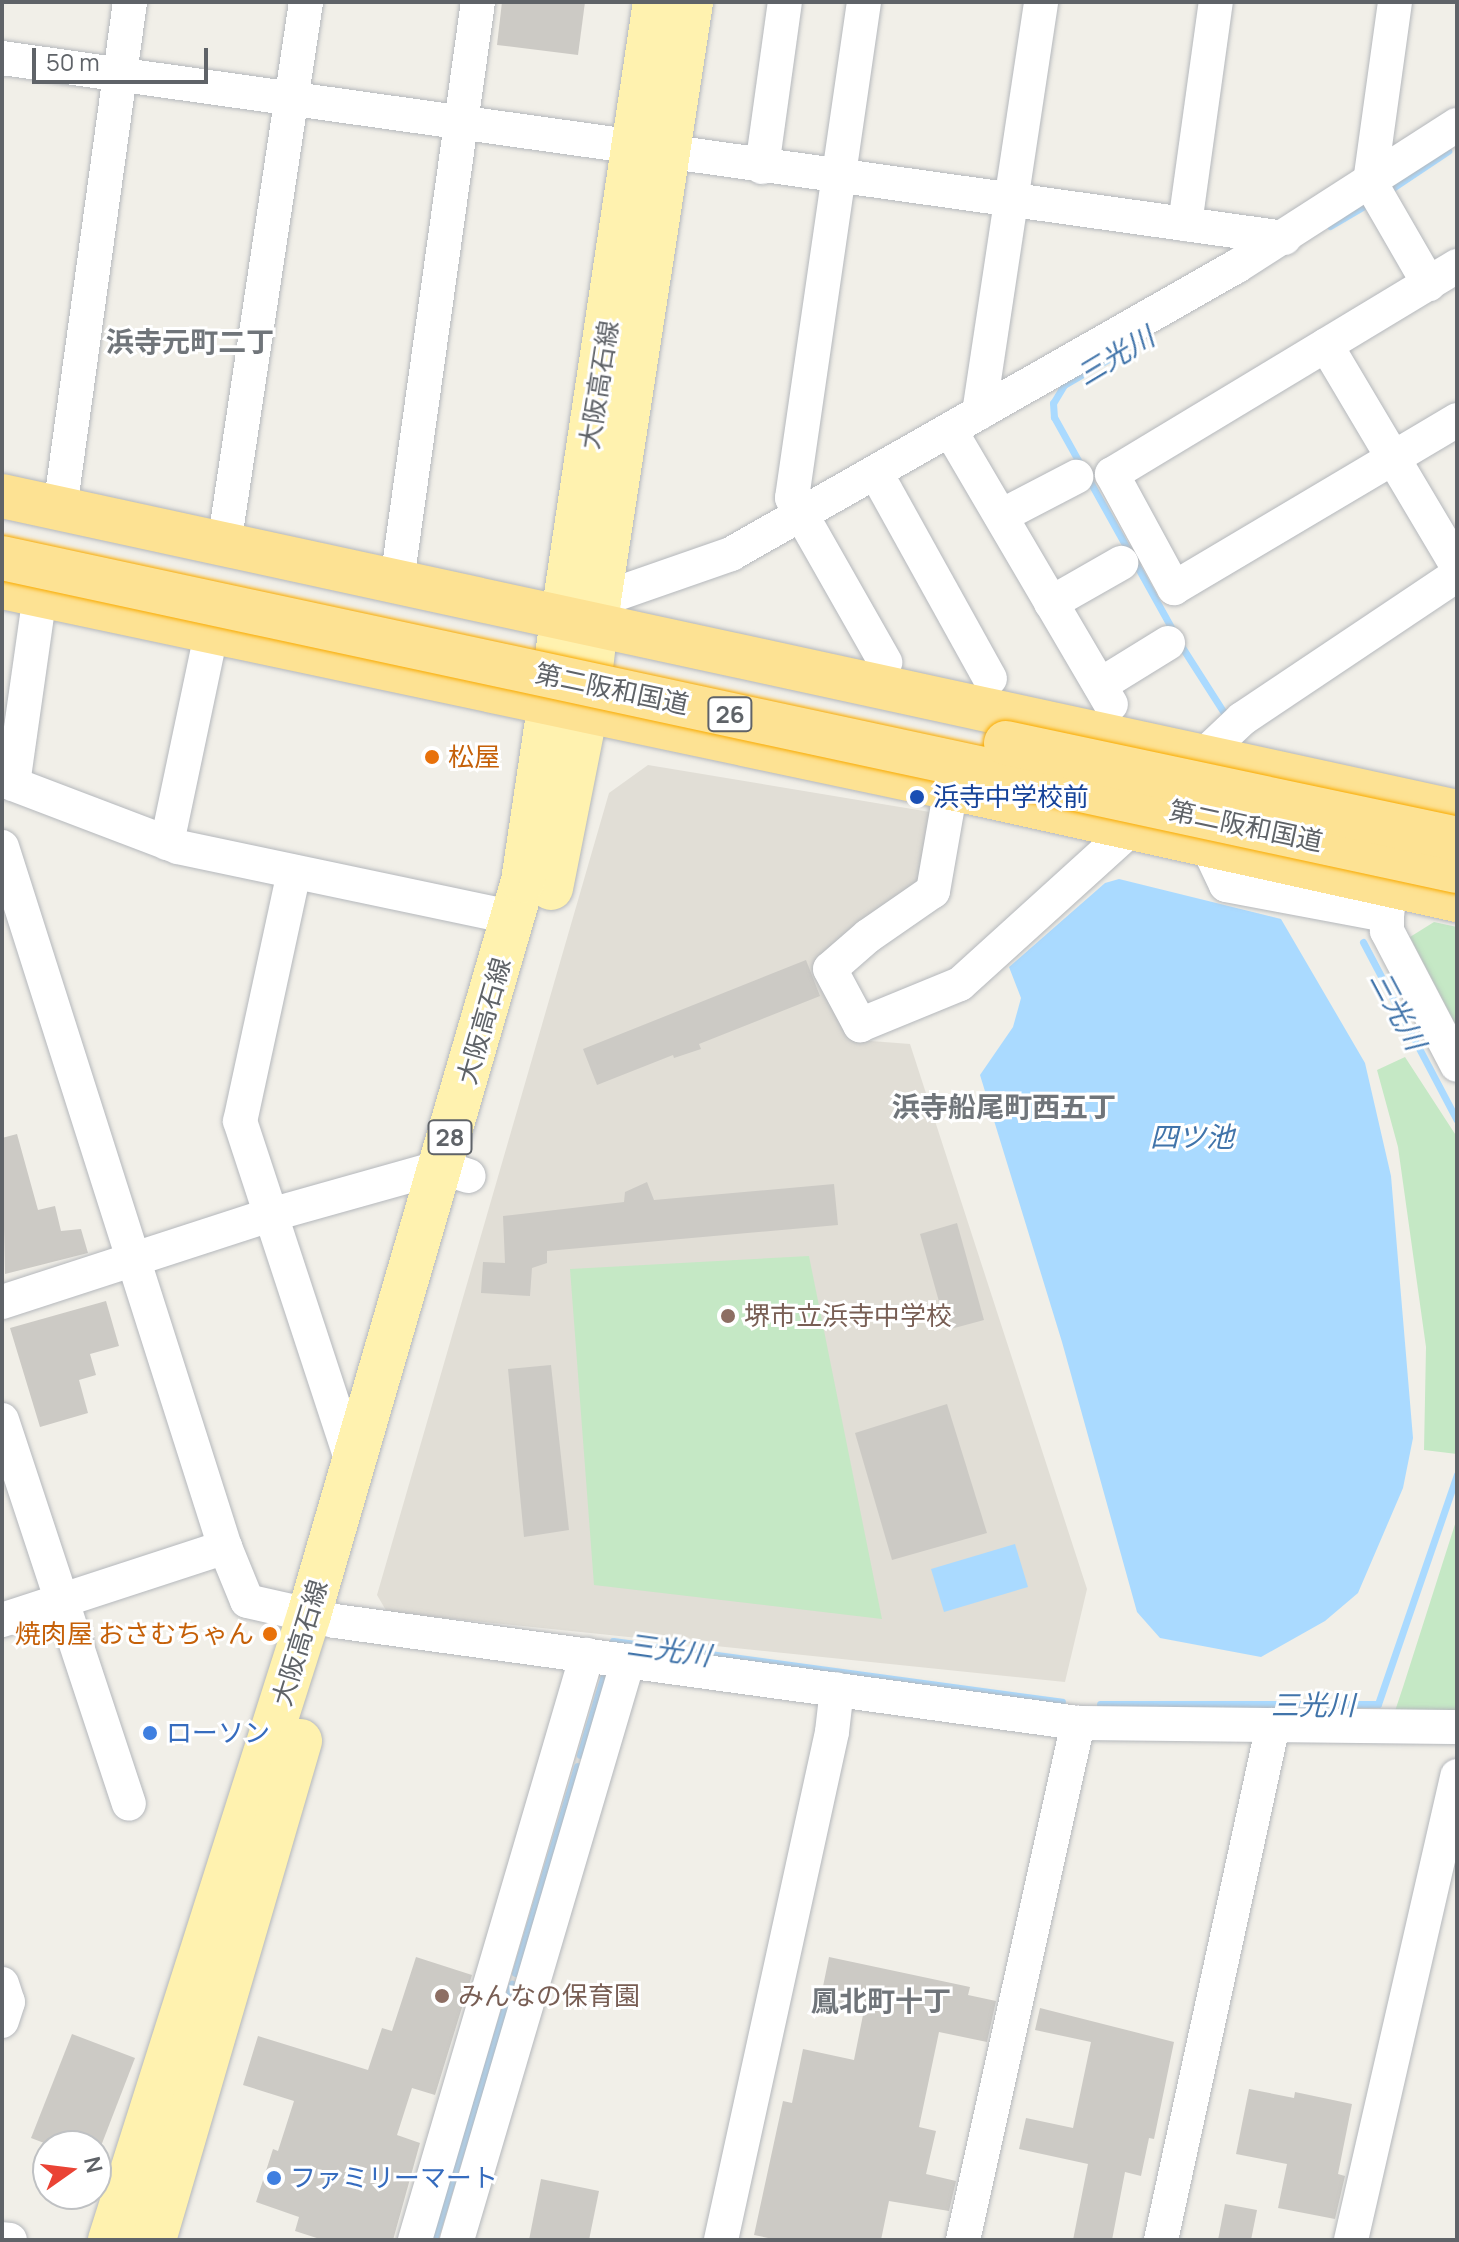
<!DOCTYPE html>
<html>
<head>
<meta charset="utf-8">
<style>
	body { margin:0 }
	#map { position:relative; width:1459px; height:2242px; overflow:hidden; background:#f1efe8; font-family:Manrope,"Noto Sans JP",sans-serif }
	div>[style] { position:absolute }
	.education>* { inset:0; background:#e1ded6 }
	.green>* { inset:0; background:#c5e8c5 }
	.water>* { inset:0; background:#aadaff }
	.stream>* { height:7px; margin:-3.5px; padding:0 3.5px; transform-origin:3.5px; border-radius:3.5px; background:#aadaff }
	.building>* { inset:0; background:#cccac5 }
	.roads { filter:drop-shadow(0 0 2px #b5b8bc) drop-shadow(0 0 2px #b5b8bc) }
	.minor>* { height:34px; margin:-17px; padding:0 17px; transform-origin:17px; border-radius:17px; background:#fff }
	.major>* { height:44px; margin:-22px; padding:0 22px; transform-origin:22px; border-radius:22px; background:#fff2af }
	.highway>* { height:44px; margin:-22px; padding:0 22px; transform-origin:22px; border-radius:22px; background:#fde293 }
	.bridges { filter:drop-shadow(0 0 2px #f9ab00) drop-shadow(0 0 2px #f9ab00) }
	.highway-bridge>* { height:44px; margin:-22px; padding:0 22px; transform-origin:22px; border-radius:22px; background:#fde293 }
	.dots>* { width:22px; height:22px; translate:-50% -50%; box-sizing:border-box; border:4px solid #fff; border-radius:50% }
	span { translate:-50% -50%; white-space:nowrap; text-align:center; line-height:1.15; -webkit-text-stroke:6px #fff; paint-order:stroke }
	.shield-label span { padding:2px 6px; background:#fff; border:2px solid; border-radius:6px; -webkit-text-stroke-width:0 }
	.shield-label { font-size:24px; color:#5f6368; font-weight:700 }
	.street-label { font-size:26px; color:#5f6368 }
	.food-label { font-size:26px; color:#c56008 }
	.left { translate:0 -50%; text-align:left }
	.right { translate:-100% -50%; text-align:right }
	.transit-label { font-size:26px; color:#164399 }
	.education-label { font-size:26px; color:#785e54 }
	.shop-label { font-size:26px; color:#366cbe }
	.neighbourhood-label { font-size:28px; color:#70757a; font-weight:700 }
	.water-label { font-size:28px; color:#4174aa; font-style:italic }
	.frame { position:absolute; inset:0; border:4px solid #5f6368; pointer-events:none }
	.north { position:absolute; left:32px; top:2130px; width:80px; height:80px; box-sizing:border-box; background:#fff; border:2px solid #bfc1c3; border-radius:50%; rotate:76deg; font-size:22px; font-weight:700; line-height:32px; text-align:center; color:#5f6368 }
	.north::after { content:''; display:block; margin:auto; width:28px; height:36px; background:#ea4335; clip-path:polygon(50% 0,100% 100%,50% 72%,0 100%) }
	.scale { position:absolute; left:32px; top:48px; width:176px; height:36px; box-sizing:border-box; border:4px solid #5f6368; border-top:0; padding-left:10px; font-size:24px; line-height:28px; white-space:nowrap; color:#5f6368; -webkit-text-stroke:6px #fff; paint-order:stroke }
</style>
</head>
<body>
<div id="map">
	<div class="education">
		<div style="clip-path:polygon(648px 765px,936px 813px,919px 889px,819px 967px,858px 1040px,910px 1044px,1087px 1589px,1065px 1682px,387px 1612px,377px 1595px,609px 793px)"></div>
	</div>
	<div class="green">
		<div style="clip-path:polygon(1434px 922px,1457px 927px,1457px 1027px,1410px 937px)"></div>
		<div style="clip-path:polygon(1405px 1057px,1457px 1137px,1457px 1454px,1424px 1450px,1426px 1347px,1398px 1147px,1377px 1070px)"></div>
		<div style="clip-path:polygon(809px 1256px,882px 1619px,594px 1585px,570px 1269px)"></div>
		<div style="clip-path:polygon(1457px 1518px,1457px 1714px,1394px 1714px,1404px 1684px)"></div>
	</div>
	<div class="water">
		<div style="clip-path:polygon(1119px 879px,1281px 919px,1365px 1063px,1391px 1176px,1413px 1438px,1403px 1488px,1358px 1593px,1325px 1621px,1261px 1657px,1160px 1638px,1137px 1612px,1062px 1342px,980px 1075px,1013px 1027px,1021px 998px,1009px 967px,1105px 883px)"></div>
		<div style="clip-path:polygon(1015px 1544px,1028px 1587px,944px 1612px,931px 1569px)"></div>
	</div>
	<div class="stream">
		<div style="left:1385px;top:193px;width:76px;rotate:-33.7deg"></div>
		<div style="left:1330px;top:226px;width:45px;rotate:-30.5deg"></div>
		<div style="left:1124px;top:350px;width:69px;rotate:149.7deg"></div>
		<div style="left:1064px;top:385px;width:21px;rotate:121deg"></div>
		<div style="left:1053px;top:403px;width:14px;rotate:86deg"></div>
		<div style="left:1054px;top:417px;width:247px;rotate:60.9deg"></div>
		<div style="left:1180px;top:644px;width:85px;rotate:57.4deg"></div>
		<div style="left:1363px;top:942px;width:201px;rotate:62.2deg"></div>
		<div style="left:612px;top:1645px;width:4px;rotate:-76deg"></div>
		<div style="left:613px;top:1641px;width:453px;rotate:7.7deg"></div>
		<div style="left:1100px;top:1704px;width:278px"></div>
		<div style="left:1378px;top:1704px;width:243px;rotate:-71deg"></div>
		<div style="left:580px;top:1755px;width:84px;rotate:-73.3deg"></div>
		<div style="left:515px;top:1973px;width:216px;rotate:-73.3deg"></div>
		<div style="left:434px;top:2240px;width:268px;rotate:-73.1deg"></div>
	</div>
	<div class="building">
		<div style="clip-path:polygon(502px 2px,585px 2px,578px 55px,497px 45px)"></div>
		<div style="clip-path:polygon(806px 960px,820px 996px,699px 1044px,701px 1049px,674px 1058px,673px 1055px,597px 1085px,583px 1049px)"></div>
		<div style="clip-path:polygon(17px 1134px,38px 1210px,55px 1206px,61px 1231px,81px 1229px,88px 1253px,5px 1274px,2px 1138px)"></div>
		<div style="clip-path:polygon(647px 1182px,654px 1200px,834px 1184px,838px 1225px,547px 1251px,547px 1263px,532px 1268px,530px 1296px,481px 1293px,483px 1262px,505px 1263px,503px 1216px,624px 1202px,625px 1192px)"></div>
		<div style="clip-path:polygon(957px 1223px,984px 1320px,947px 1330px,920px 1234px)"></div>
		<div style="clip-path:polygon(106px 1301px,119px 1346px,90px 1354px,96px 1375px,79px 1380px,88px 1413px,40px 1427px,10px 1328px)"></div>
		<div style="clip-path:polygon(551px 1365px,569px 1530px,524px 1537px,508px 1369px)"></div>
		<div style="clip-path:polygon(947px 1404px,987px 1533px,892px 1560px,855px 1433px)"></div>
		<div style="clip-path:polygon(416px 1957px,472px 1975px,435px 2095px,412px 2088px,397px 2135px,420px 2143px,393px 2240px,323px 2240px,295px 2231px,299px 2217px,256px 2202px,273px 2149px,278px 2151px,294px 2101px,243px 2085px,258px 2036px,368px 2070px,382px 2028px,392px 2031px)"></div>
		<div style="clip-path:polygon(829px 1957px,970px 1987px,968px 1995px,996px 2001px,987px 2042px,939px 2032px,919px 2127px,936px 2131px,926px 2174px,956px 2181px,949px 2211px,889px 2201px,881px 2240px,778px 2240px,754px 2235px,783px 2101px,792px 2103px,803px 2049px,854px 2060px,863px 2015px,819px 2006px)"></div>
		<div style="clip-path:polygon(1040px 2008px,1174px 2042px,1154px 2139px,1149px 2138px,1141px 2176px,1125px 2172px,1112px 2240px,1073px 2240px,1088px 2164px,1019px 2149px,1026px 2118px,1073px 2128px,1091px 2042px,1035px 2030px)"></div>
		<div style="clip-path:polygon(72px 2034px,135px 2058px,101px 2146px,52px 2146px,31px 2138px)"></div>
		<div style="clip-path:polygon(1249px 2089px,1294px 2098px,1295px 2092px,1352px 2104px,1338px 2174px,1345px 2176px,1335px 2219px,1278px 2208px,1287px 2164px,1236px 2154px)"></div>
		<div style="clip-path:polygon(541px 2179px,599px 2191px,589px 2240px,529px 2240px)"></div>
		<div style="clip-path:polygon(1225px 2204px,1257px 2210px,1251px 2240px,1218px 2240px)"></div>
	</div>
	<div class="roads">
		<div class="minor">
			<div style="left:864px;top:2px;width:501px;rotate:98.26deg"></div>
			<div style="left:792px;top:498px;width:189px;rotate:60.4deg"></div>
			<div style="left:1395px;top:2px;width:182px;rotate:97.9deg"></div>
			<div style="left:1370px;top:182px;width:118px;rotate:60deg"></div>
			<div style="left:2px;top:58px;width:1295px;rotate:7.99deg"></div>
			<div style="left:762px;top:167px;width:167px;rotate:-82.1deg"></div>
			<div style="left:1185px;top:224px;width:224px;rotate:-82.1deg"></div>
			<div style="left:1457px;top:266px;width:403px;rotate:148.9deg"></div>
			<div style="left:1112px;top:474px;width:130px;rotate:61.5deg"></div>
			<div style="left:1174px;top:588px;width:329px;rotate:-30.7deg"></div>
			<div style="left:1326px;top:345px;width:257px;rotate:59.3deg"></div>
			<div style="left:979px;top:413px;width:416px;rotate:-81.4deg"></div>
			<div style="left:950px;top:430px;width:318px;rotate:59.6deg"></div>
			<div style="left:876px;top:473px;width:235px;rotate:61deg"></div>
			<div style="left:60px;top:509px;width:512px;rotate:-82.14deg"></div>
			<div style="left:1001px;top:516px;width:85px;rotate:-27.5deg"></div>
			<div style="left:224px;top:545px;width:549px;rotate:-81.41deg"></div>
			<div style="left:397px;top:581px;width:585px;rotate:-82.04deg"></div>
			<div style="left:599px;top:600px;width:140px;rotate:-19.2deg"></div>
			<div style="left:731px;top:554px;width:582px;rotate:-29.65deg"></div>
			<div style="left:1237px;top:266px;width:261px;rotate:-32.7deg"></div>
			<div style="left:1051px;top:603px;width:81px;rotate:-29.7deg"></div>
			<div style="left:1100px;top:685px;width:80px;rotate:-31.7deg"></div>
			<div style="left:1189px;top:769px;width:73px;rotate:-43.3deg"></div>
			<div style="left:1242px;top:719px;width:259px;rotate:-33.8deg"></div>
			<div style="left:2px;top:780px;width:188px;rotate:20.8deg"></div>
			<div style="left:178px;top:847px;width:343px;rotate:11.9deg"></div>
			<div style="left:13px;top:784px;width:191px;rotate:-81.9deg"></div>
			<div style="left:951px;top:788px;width:105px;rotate:99.9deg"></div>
			<div style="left:933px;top:891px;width:79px;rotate:145.3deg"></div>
			<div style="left:868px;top:936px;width:50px;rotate:139deg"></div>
			<div style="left:830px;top:969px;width:64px;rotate:61.8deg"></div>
			<div style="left:860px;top:1025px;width:108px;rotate:-22.3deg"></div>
			<div style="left:960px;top:984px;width:250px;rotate:-42.2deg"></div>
			<div style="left:167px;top:843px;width:218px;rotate:-78.1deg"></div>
			<div style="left:1207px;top:845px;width:44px;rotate:64.6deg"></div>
			<div style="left:1226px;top:885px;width:164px;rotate:10.6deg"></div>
			<div style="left:1387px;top:915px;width:28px;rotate:-82deg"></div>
			<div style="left:2px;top:847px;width:735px;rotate:72.33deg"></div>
			<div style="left:225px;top:1547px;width:58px;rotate:67.8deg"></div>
			<div style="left:247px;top:1601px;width:90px;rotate:12.8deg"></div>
			<div style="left:335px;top:1621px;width:750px;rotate:7.82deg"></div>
			<div style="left:1078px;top:1723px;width:379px;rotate:0.6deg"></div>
			<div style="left:294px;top:872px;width:255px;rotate:102.2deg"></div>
			<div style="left:240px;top:1121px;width:361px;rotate:71.8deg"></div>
			<div style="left:1387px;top:915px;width:16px;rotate:90deg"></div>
			<div style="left:1387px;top:931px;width:151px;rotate:62.4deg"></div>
			<div style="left:2px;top:1302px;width:282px;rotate:-18deg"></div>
			<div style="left:270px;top:1215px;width:178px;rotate:-15.7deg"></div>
			<div style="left:441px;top:1167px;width:29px;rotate:18deg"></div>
			<div style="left:2px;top:1420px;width:404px;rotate:71.7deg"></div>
			<div style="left:2px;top:1620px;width:235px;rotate:-18.1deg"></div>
			<div style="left:2px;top:1984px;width:19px;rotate:72deg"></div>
			<div style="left:8px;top:2002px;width:20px;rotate:108deg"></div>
			<div style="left:2px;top:2239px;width:8px;rotate:7deg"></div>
			<div style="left:415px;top:2240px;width:610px;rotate:-73.62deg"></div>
			<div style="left:457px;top:2240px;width:604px;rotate:-73.55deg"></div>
			<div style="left:721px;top:2240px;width:520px;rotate:-77.67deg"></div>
			<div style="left:832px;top:1732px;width:43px;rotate:-83.4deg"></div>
			<div style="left:963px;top:2240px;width:530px;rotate:-77.46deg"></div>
			<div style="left:1161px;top:2240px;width:527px;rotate:-77.73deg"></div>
			<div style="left:1351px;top:2240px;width:476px;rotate:-77.1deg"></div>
		</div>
		<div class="major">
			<div style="left:551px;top:888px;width:180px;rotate:-78.8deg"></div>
			<div style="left:586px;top:711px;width:112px;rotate:-83.3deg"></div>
			<div style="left:599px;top:600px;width:605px;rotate:-81.25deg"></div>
			<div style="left:110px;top:2240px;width:656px;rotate:-72.34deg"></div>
			<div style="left:309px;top:1615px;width:765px;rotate:-73.75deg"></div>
			<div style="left:523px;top:881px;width:889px;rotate:-81.46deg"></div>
			<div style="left:154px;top:2240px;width:520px;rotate:-73.69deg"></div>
		</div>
		<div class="highway">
			<div style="left:2px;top:496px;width:1489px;rotate:12.25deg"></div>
			<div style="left:2px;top:587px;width:970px;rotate:11.96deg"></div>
			<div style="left:951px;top:788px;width:518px;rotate:12.48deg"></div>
		</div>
	</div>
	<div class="bridges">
		<div class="highway-bridge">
			<div style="left:2px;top:558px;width:1488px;rotate:12.14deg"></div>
			<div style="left:1006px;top:743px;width:461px;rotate:12deg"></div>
		</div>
	</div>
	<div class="dots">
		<div style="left:432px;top:757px;background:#e8710a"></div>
		<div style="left:917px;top:797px;background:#1a4fb4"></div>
		<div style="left:728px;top:1316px;background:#8d6e63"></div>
		<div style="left:270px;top:1634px;background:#e8710a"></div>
		<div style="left:150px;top:1733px;background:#3f7fe0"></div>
		<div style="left:442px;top:1996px;background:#8d6e63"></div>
		<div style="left:274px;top:2178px;background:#3f7fe0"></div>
	</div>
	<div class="shield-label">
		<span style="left:730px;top:714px">26</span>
		<span style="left:450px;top:1137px">28</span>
	</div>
	<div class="street-label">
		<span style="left:599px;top:385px;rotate:-81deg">大阪高石線</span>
		<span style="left:612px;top:689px;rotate:12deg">第二阪和国道</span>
		<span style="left:1246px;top:826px;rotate:12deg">第二阪和国道</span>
		<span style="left:484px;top:1021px;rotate:-74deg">大阪高石線</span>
		<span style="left:300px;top:1643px;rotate:-73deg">大阪高石線</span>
	</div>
	<div class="food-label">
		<span class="left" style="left:448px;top:757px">松屋</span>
		<span class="right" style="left:254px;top:1634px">焼肉屋 おさむちゃん</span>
	</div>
	<div class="transit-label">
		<span class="left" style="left:933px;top:797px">浜寺中学校前</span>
	</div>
	<div class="education-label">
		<span class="left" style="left:744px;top:1316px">堺市立浜寺中学校</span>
		<span class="left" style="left:458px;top:1996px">みんなの保育園</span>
	</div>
	<div class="shop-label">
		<span class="left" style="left:166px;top:1733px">ローソン</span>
		<span class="left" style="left:290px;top:2178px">ファミリーマート</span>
	</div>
	<div class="neighbourhood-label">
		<span style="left:190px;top:341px">浜寺元町二丁</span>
		<span style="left:1004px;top:1106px">浜寺船尾町西五丁</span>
		<span style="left:881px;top:2000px">鳳北町十丁</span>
	</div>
	<div class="water-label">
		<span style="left:1115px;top:355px;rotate:-31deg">三光川</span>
		<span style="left:1399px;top:1010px;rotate:62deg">三光川</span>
		<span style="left:1192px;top:1136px">四ツ池</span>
		<span style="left:669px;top:1649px;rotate:8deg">三光川</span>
		<span style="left:1313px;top:1704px">三光川</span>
	</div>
	<div class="frame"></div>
	<div class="north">N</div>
	<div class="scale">50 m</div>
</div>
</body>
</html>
